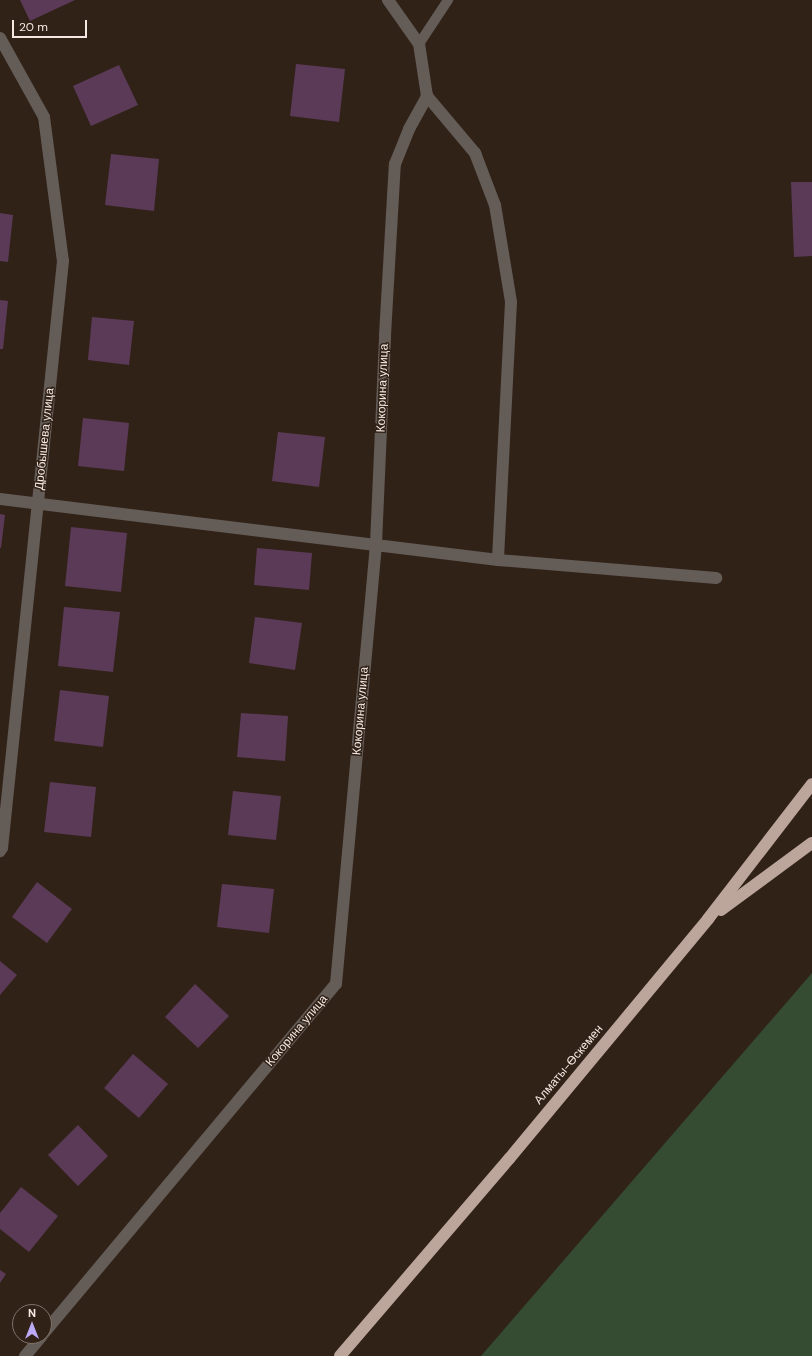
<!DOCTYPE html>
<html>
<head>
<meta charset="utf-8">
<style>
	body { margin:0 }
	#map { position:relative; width:812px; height:1356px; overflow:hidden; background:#312218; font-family:"DM Sans",sans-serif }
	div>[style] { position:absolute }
	.green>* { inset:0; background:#354c33 }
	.building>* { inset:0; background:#5b3a57 }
	.lane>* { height:10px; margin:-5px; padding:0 5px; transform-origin:5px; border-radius:5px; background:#645c57 }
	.street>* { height:12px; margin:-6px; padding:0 6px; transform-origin:6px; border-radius:6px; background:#645c57 }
	.highway>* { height:12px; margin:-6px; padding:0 6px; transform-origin:6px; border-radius:6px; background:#bca69c }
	span { translate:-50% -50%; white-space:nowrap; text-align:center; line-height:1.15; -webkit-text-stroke:3px #312218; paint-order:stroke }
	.street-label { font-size:12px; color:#f4e9e2 }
	.north { position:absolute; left:12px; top:1304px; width:40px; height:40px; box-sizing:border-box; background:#312218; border:1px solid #7f7269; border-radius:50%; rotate:0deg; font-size:11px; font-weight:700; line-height:16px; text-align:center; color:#f4e9e2 }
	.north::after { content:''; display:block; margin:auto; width:14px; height:18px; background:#bbaaf6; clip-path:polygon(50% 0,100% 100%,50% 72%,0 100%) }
	.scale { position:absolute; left:12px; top:20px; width:75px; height:18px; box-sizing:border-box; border:2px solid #f4e9e2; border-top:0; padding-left:5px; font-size:12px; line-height:14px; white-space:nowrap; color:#f4e9e2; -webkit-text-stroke:3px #312218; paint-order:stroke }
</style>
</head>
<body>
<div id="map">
	<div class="green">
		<div style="clip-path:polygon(812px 973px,812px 1356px,481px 1356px)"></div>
	</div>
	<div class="building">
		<div style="clip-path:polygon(20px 0,75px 0,30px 21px)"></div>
		<div style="clip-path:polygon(296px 64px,345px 69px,339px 122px,290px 116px)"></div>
		<div style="clip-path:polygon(119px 65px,138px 105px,91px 126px,73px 86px)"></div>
		<div style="clip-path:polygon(111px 154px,159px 159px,154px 211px,105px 205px)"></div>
		<div style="clip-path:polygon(791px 182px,812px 182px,812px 256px,794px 257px)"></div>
		<div style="clip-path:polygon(0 213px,13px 215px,8px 262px,0 261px)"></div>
		<div style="clip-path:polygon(0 300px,8px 301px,3px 349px,0 349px)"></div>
		<div style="clip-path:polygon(92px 317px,134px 321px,129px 365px,88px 360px)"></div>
		<div style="clip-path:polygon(83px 418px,129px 423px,124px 471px,78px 466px)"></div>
		<div style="clip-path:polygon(278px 432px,325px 437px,319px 487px,272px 481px)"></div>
		<div style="clip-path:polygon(0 514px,5px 515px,1px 548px,0 548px)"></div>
		<div style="clip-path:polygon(71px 527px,127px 533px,121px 592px,65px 586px)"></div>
		<div style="clip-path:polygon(257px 548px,312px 553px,309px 590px,254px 585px)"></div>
		<div style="clip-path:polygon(64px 607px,120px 612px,113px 672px,58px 666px)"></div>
		<div style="clip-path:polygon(255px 617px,302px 623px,295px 670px,249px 663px)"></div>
		<div style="clip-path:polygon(60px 690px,109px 696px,103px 747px,54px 741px)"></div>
		<div style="clip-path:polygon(241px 713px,288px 716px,285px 761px,237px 757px)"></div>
		<div style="clip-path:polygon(50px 782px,96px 787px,91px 837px,44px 832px)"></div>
		<div style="clip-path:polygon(233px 791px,281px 796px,276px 840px,228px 835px)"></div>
		<div style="clip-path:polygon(37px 882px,72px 909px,47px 943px,12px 917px)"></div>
		<div style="clip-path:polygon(222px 884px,274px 889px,269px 933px,217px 927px)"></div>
		<div style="clip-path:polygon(0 961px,17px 975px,0 995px)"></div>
		<div style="clip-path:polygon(195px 984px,229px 1016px,198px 1048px,165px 1017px)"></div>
		<div style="clip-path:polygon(133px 1054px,168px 1084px,139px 1118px,104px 1088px)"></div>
		<div style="clip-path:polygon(78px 1125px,108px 1156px,78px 1186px,48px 1155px)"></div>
		<div style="clip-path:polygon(21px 1187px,58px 1216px,29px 1252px,0 1229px,0 1213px)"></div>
		<div style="clip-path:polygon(0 1270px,6px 1274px,0 1283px)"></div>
	</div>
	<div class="lane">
		<div style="left:419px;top:44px;width:53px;rotate:-56.6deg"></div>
	</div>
	<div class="street">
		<div style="left:0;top:38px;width:90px;rotate:60.9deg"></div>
		<div style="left:44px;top:117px;width:145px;rotate:82.5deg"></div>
		<div style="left:63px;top:261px;width:590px;rotate:95.93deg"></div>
		<div style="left:2px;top:848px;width:4px;rotate:124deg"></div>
		<div style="left:427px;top:96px;width:75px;rotate:49.9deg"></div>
		<div style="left:475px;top:153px;width:56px;rotate:69deg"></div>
		<div style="left:495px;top:205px;width:98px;rotate:80.6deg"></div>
		<div style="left:511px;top:302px;width:258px;rotate:92.9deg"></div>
		<div style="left:0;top:499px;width:502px;rotate:6.98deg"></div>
		<div style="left:498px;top:560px;width:219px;rotate:4.7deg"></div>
		<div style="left:44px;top:1333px;width:455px;rotate:-50.1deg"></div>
		<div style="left:336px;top:984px;width:442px;rotate:-84.8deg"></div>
		<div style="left:376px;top:544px;width:209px;rotate:-87.5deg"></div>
		<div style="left:385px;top:335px;width:171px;rotate:-86.7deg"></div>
		<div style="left:395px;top:164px;width:38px;rotate:-68deg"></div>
		<div style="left:409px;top:129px;width:38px;rotate:-61deg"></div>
		<div style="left:427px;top:96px;width:53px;rotate:-98.7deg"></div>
		<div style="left:419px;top:44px;width:54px;rotate:-125.2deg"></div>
		<div style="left:25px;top:1356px;width:26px;rotate:-50deg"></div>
	</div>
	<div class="highway">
		<div style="left:721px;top:910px;width:113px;rotate:-36.4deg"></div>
		<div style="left:340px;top:1356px;width:260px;rotate:-49.4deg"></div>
		<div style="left:509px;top:1159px;width:312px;rotate:-50.3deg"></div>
		<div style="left:708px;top:919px;width:170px;rotate:-52.4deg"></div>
	</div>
	<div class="street-label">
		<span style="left:383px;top:388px;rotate:-88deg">Кокорина улица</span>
		<span style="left:45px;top:439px;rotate:-84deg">Дробышева улица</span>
		<span style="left:361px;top:711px;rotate:-85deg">Кокорина улица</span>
		<span style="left:297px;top:1031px;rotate:-50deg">Кокорина улица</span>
		<span style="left:569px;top:1065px;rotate:-50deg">Алматы-Өскемен</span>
	</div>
	<div class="north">N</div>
	<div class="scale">20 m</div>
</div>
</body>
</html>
